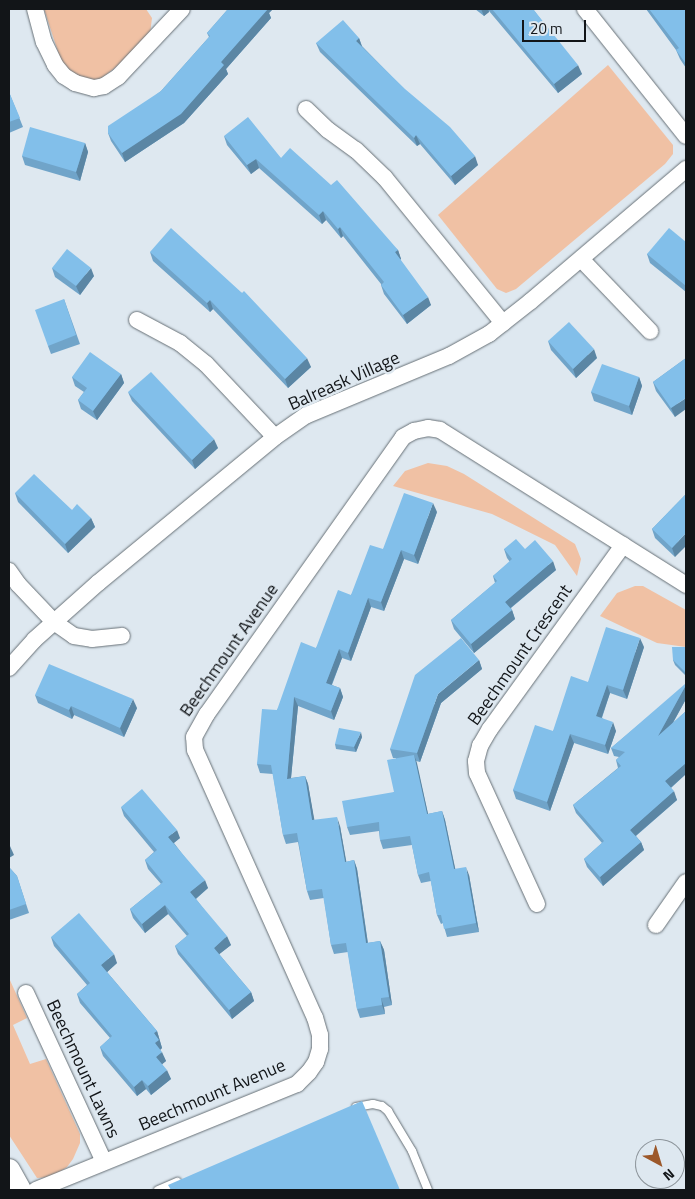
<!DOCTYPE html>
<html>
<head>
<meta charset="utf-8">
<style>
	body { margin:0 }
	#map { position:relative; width:695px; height:1199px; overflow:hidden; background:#dee8f0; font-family:"Titillium Web",sans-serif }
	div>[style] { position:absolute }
	.green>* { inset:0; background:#f0c1a4 }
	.roads { filter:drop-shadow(0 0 1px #677076) drop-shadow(0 0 1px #677076) }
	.lane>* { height:8px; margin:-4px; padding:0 4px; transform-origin:4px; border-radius:4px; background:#fff }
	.street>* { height:16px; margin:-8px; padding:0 8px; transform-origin:8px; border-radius:8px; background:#fff }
	.secondary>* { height:22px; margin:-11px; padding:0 11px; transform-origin:11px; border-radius:11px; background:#fff }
	.wall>* { inset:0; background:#70a4c9 }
	.shaded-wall>* { inset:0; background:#5b86a4 }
	.building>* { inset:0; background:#82bfea }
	span { translate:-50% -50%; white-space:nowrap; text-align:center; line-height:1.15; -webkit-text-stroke:5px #dee8f0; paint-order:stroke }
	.street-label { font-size:18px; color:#121518 }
	.frame { position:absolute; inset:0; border:10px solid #121518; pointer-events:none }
	.north { position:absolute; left:635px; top:1139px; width:50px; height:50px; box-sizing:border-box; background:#dee8f0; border:1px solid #8c949a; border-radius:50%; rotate:141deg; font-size:14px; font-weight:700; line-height:20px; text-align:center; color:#121518 }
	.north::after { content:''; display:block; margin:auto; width:18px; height:22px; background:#9c582a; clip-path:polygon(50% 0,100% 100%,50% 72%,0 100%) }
	.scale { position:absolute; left:522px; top:20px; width:64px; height:22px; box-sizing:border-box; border:2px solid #121518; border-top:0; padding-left:6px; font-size:15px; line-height:18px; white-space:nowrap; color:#121518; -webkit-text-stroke:4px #dee8f0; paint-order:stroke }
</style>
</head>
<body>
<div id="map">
	<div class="green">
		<div style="clip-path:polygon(44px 9px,146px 9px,152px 18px,150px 34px,131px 55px,101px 79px,88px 82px,76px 77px,61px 61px)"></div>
		<div style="clip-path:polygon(608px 65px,673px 145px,673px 154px,665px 164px,516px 289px,506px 293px,497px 289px,438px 215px)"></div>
		<div style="clip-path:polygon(428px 463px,447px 466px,464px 474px,575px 544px,581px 559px,577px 576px,555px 545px,492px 514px,393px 486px,405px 471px)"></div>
		<div style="clip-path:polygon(635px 586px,643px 586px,686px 610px,686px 647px,657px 643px,600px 616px,617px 593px)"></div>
		<div style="clip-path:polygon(9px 978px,27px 1018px,13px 1025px,30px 1064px,46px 1059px,80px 1134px,80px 1143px,73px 1159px,67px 1167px,52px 1177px,37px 1178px,9px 1135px)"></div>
	</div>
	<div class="roads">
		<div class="lane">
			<div style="left:356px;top:1107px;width:17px;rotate:-10deg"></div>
			<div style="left:373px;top:1104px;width:9px;rotate:13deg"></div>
			<div style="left:382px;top:1106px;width:8px;rotate:40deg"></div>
			<div style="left:388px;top:1111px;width:47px;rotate:59deg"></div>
			<div style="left:412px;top:1151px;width:42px;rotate:67.7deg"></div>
			<div style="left:158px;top:1190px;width:21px;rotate:-23deg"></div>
		</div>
		<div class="street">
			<div style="left:35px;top:9px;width:34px;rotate:75deg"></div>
			<div style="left:44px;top:42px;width:25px;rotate:64deg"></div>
			<div style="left:55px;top:65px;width:14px;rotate:51deg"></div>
			<div style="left:64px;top:76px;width:13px;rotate:32deg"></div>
			<div style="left:75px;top:83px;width:20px;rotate:15deg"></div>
			<div style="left:94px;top:88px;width:10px;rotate:-11deg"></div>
			<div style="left:104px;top:86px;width:17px;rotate:-33deg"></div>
			<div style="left:118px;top:77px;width:93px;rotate:-46.7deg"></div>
			<div style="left:585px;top:9px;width:162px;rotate:51.5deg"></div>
			<div style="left:306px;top:109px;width:30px;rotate:44deg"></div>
			<div style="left:328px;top:130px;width:34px;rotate:36deg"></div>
			<div style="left:356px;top:150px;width:40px;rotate:44deg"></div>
			<div style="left:385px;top:178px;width:187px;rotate:50.9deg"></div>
			<div style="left:581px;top:259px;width:100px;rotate:46.2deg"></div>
			<div style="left:137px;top:320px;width:49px;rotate:28.1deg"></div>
			<div style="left:180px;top:343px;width:33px;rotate:39deg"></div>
			<div style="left:206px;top:364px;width:100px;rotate:46.6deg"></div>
			<div style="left:9px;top:571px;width:16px;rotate:55deg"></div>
			<div style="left:18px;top:584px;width:52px;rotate:46.5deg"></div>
			<div style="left:54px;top:622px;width:24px;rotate:35deg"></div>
			<div style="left:74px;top:636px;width:18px;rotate:9deg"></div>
			<div style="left:92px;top:639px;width:30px;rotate:-6deg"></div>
			<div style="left:9px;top:668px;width:38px;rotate:-48deg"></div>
			<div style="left:34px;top:640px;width:86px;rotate:-41.7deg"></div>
			<div style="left:98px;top:583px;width:229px;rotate:-39.5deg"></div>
			<div style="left:275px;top:437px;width:39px;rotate:-35deg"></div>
			<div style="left:307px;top:415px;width:154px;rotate:-22.6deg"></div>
			<div style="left:449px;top:356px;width:46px;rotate:-28.8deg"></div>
			<div style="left:489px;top:334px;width:53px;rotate:-38.2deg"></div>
			<div style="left:531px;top:301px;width:204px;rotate:-40.4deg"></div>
			<div style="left:537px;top:904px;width:144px;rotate:-114.6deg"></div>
			<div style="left:477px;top:773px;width:12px;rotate:-95deg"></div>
			<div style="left:476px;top:761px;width:16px;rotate:-75deg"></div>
			<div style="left:480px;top:746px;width:20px;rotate:-60deg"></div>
			<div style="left:490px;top:729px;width:227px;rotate:-54.1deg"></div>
			<div style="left:656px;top:925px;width:52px;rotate:-55.1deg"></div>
			<div style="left:26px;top:993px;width:186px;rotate:65.2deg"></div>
			<div style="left:36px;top:1190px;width:282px;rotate:-22.1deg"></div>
			<div style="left:297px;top:1084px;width:17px;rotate:-45deg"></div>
			<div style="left:309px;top:1072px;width:12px;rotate:-55deg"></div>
			<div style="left:316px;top:1062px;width:14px;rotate:-73deg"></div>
			<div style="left:320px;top:1049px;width:14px;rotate:-90deg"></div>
			<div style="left:320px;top:1035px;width:18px;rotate:-106deg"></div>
			<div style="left:315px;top:1018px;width:294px;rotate:-114.1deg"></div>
			<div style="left:195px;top:750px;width:13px;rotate:-94deg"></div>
			<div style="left:194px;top:737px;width:26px;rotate:-61deg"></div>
			<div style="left:207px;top:714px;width:339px;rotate:-54.7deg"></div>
			<div style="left:403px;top:437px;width:13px;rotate:-29deg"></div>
			<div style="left:414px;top:431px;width:14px;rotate:-12deg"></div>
			<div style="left:428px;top:428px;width:12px;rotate:9deg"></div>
			<div style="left:440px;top:430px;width:291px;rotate:32.2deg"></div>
		</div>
		<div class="secondary">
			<div style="left:9px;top:1170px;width:23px;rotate:61deg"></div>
		</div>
	</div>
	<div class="wall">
		<div style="clip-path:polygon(228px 9px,273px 9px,269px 13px,271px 18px,226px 69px,228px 74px,184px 123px,125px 162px,111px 141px,108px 133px,161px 91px,209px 37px,207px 33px)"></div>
		<div style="clip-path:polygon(475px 9px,533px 9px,582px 74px,558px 93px,489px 11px,489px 12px,484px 16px)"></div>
		<div style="clip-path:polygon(646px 9px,686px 9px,686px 68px,680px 59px,676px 50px)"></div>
		<div style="clip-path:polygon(359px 38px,362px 46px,478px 165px,455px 185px,420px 144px,417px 146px,320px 52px,316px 43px)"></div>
		<div style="clip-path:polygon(9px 92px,23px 127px,9px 133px)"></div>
		<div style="clip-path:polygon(224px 136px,281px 158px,398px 250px,401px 259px,400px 260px,431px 305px,407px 324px,384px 294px,381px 285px,381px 284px,343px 236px,341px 238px,326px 220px,322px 224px,259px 168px,251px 174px,227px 145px)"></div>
		<div style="clip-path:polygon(85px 143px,88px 152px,80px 181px,25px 165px,22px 156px)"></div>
		<div style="clip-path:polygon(686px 242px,686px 292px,650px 263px,647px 254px)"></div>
		<div style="clip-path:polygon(150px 252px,242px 293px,311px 367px,288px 388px,213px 309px,210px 312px,153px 261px)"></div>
		<div style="clip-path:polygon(52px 268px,94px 276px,80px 295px,55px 277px)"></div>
		<div style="clip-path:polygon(64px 299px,80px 344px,51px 354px,48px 346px)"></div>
		<div style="clip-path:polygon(548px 341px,597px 358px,576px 378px,551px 350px)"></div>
		<div style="clip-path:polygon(686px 358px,675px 417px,656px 391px,653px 382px)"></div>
		<div style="clip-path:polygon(121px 374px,124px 383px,97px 420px,81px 409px,78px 400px,84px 392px,75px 386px,72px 377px)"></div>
		<div style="clip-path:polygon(639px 377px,642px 386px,632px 415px,594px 401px,591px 392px)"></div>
		<div style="clip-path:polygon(128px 392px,218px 448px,195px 469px,132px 401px)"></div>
		<div style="clip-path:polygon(15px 493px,72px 510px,91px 518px,95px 527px,68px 553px,18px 502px)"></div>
		<div style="clip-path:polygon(686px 494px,675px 557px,655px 538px,652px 529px)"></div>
		<div style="clip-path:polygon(437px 512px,418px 564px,404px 559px,384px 611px,371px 607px,351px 661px,342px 658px,332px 685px,340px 688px,343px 697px,334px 720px,298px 706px,291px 778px,305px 776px,308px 784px,314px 820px,340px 826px,346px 862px,354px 860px,357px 869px,368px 943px,380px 941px,384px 950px,392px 1005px,384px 1007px,385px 1014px,360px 1018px,357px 1009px,348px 952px,334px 954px,331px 945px,324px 898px,310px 900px,307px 891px,298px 842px,286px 844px,283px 835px,273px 774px,260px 773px,257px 764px,277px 710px,316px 648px,351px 595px,383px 549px)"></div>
		<div style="clip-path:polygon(504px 549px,525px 549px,556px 570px,511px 608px,512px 610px,515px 619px,474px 653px,454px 629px,451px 620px,495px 583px,493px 576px,510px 562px,507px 558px)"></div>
		<div style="clip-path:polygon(644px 647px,627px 699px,610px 693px,602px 718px,616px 731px,608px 754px,574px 743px,550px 811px,516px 799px,513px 790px,553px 731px,588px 682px)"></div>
		<div style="clip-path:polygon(686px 647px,686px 676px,675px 665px,673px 660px)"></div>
		<div style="clip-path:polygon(479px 660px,482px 669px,441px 703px,420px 762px,416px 761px,428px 814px,442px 811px,445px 820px,455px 869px,469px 875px,479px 932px,447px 937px,443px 923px,441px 924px,437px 915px,431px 881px,421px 883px,418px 875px,412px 845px,383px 849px,380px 840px,379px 831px,350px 835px,347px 827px,394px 792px,396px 758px,393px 758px,390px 749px)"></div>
		<div style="clip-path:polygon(686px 685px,686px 699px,673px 723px,686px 711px,686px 774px,671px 788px,677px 800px,636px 836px,641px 842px,644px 850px,603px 886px,587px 867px,584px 859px,602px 843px,576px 813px,573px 805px,618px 768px,616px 760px,619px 757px,614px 756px,611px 748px)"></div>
		<div style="clip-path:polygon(35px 695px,137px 708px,124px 737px,74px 715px,72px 719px,38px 703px)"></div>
		<div style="clip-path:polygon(362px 737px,356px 752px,336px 749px,335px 744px)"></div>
		<div style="clip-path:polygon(121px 807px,180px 838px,174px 843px,208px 888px,196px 899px,231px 945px,219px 954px,251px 992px,254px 1001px,232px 1019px,178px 954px,175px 946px,187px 936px,168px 914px,145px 933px,133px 918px,130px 909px,161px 884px,148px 869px,145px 860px,154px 852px,124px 816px)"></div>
		<div style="clip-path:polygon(9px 867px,17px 876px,29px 913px,9px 920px)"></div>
		<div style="clip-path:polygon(51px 937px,117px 963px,107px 972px,157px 1031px,162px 1048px,160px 1050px,166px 1061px,162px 1064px,171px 1079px,151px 1095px,146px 1089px,137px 1096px,103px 1056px,100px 1047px,110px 1038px,80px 1003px,77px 994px,87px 985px,54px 946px)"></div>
	</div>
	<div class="shaded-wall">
		<div style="clip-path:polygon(265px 9px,273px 9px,269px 13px,271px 18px,226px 69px,228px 74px,184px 123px,125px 162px,122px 153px,221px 62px)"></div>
		<div style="clip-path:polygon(481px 9px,488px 9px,489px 12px,484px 16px)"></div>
		<div style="clip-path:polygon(359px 38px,362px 47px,356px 41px)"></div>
		<div style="clip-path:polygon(578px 65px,582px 74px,558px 93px,554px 84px)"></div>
		<div style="clip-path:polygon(416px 135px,420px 144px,417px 146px,414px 138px)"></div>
		<div style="clip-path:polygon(85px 143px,88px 152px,80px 181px,76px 172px)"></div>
		<div style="clip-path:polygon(475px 156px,478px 165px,455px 185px,451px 176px)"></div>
		<div style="clip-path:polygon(256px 159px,259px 168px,251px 174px,247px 165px)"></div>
		<div style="clip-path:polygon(323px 211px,326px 220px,322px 224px,319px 215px)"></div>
		<div style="clip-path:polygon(340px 227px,343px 236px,341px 238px,338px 229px)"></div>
		<div style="clip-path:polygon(398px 250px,401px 259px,398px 261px,395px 252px)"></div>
		<div style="clip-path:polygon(91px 268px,94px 276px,80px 295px,76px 286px)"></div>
		<div style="clip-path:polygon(428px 297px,431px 305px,407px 324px,403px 315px)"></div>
		<div style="clip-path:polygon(210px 300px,213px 309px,210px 312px,207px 303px)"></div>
		<div style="clip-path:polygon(594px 349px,597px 358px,576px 378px,573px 369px)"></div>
		<div style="clip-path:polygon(307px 358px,311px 367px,288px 388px,285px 379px)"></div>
		<div style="clip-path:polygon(121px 374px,124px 383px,97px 420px,93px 411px)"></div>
		<div style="clip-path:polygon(639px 377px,642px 386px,632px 415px,629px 406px)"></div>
		<div style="clip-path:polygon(686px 398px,686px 409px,675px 417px,671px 408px)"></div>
		<div style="clip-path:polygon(214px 439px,218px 448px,195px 469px,192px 460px)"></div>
		<div style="clip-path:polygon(433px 503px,437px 512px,418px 564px,414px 555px)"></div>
		<div style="clip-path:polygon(91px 518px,95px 527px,68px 553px,65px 544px)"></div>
		<div style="clip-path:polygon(686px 533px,686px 546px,675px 557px,672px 548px)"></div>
		<div style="clip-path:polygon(401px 550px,404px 559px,384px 611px,381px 602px)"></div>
		<div style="clip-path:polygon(553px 561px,556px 570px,508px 610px,505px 602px)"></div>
		<div style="clip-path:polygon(368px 598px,371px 607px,351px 661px,348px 653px)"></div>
		<div style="clip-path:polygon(512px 610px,515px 619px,474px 653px,471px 644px)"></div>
		<div style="clip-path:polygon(640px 638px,644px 647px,627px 699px,623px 690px)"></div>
		<div style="clip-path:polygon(339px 649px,342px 658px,329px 691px,326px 683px)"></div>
		<div style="clip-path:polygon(479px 660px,482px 669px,441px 703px,420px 762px,417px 753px,438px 694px)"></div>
		<div style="clip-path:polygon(607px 685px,610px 693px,599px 725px,596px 716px)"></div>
		<div style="clip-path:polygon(686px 685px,686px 699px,661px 744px,658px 736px)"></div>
		<div style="clip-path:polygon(340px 688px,343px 697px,334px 720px,331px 711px)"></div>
		<div style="clip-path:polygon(294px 697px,298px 706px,290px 788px,287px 779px)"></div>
		<div style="clip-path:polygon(133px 699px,137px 708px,124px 737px,120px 728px)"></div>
		<div style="clip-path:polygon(71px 706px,74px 715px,72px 719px,69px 710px)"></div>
		<div style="clip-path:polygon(613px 722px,616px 731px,608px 754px,605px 745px)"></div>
		<div style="clip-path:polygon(361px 732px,362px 737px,356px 752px,354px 747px)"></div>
		<div style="clip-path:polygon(570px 734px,574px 743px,550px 811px,547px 802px)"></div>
		<div style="clip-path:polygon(414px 755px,417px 763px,430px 823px,427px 814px)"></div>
		<div style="clip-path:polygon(686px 763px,686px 774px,668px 790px,665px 781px)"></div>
		<div style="clip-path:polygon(305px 776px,308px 784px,316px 829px,312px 820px)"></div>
		<div style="clip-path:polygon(674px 791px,677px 800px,633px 838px,630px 830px)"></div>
		<div style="clip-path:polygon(442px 811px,445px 820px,457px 877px,454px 869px)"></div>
		<div style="clip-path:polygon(337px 817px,340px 826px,348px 871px,345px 862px)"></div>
		<div style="clip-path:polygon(177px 830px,180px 838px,171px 845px,168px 837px)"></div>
		<div style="clip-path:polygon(641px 842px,644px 850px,603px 886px,600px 877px)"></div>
		<div style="clip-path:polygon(10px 846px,14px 855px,9px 858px,9px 847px)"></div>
		<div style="clip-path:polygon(354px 860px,357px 869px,369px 952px,366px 943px)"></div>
		<div style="clip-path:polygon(466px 867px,469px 875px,479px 932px,476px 923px)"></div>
		<div style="clip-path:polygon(205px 880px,208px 888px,193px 901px,190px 892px)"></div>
		<div style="clip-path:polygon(165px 905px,168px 914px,145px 933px,142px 924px)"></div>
		<div style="clip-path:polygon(227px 936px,231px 945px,217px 956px,214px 948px)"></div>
		<div style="clip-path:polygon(380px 941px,384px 950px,392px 1005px,389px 997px)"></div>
		<div style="clip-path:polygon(114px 954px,117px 963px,105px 974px,101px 965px)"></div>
		<div style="clip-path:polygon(251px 992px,254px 1001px,232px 1019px,229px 1010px)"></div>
		<div style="clip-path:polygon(381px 998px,384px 1007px,385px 1014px,382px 1005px)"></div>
		<div style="clip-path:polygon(157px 1031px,162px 1048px,158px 1052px,155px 1043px,154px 1033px)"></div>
		<div style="clip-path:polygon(162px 1052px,166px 1061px,160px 1066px,156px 1057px)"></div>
		<div style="clip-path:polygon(167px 1070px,171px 1079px,151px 1095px,148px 1086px)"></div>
		<div style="clip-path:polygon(142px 1080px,146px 1089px,137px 1096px,134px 1087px)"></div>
	</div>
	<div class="building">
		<div style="clip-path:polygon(228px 9px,268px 9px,221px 62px,224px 65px,181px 114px,122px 153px,108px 133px,108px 126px,161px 91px,210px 36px,207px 33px)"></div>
		<div style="clip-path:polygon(492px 9px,533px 9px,578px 65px,554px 84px)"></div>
		<div style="clip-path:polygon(649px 9px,686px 9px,686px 64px,676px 50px,679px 48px)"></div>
		<div style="clip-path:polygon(343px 20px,359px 38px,356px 41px,405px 89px,450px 127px,475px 156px,451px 176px,416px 135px,414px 138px,316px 43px)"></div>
		<div style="clip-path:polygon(9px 92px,20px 118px,9px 122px)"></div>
		<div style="clip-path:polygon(248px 117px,281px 158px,290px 148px,331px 185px,337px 180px,398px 250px,395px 252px,428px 297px,403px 315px,381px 285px,384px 282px,340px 227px,338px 229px,323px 211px,319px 215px,256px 159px,247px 165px,224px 136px)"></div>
		<div style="clip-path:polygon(30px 127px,85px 143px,76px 172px,22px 156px)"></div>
		<div style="clip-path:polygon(171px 228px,242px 293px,244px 291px,307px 358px,285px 379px,210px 300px,207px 303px,150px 252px)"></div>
		<div style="clip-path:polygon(669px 228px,686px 242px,686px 286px,647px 254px)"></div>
		<div style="clip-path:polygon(67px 249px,91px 268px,76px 286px,52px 268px)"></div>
		<div style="clip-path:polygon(64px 299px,76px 335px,48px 346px,35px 310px)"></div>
		<div style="clip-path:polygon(569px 322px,594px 349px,573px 369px,548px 341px)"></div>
		<div style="clip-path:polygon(90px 352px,121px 374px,93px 411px,78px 400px,87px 388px,72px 377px)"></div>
		<div style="clip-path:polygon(686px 358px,686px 398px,671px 408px,653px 382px)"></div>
		<div style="clip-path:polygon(602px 364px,639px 377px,629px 406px,591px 392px)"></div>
		<div style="clip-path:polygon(151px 372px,214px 439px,192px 460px,128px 392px)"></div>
		<div style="clip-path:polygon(34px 474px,72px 510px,77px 504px,91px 518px,65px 544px,15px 493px)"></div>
		<div style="clip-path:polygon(404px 493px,433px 503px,414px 555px,401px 550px,381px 602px,368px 598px,348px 653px,339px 649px,326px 683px,340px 688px,331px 711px,294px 697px,287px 779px,305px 776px,312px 820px,337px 817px,345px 862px,354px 860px,366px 943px,380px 941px,389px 997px,381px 998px,382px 1005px,357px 1009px,346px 943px,331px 945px,322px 889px,307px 891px,297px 833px,283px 835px,271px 765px,257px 764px,262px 709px,277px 710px,301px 642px,316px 648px,338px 590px,351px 595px,370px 545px,383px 549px)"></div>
		<div style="clip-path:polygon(686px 494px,686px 533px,672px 548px,652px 529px)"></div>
		<div style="clip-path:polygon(516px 539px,525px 549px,535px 540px,553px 561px,505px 602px,512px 610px,471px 644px,451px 620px,497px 581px,493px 576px,512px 559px,504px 549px)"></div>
		<div style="clip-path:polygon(606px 627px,640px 638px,623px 690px,607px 685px,596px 716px,613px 722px,605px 745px,570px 734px,547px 802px,513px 790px,535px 725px,553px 731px,571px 676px,588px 682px)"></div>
		<div style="clip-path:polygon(461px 638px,479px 660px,438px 694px,417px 753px,390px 749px,415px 675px)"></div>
		<div style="clip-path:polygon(672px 647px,686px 647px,686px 673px,673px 660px)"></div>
		<div style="clip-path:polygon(49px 664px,133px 699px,120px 728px,71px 706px,69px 710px,35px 695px)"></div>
		<div style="clip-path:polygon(685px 684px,686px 685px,658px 736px,686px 711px,686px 763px,665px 781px,674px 791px,630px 830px,641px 842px,600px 877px,584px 859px,604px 841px,573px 805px,621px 766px,616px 760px,625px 752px,611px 748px)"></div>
		<div style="clip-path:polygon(339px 728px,361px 732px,354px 747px,335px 744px)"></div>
		<div style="clip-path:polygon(414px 755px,427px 814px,442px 811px,454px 869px,466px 867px,476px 923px,444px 929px,441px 915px,437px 915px,429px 872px,418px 875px,410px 836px,380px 840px,379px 822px,347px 827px,342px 801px,394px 792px,387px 760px)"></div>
		<div style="clip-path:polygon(142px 789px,177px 830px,168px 837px,205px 880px,190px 892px,227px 936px,214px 948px,251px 992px,229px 1010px,175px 946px,189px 934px,165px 905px,142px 924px,130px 909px,163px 882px,145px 860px,157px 850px,121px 807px)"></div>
		<div style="clip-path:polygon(9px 867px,17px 876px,26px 904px,9px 910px)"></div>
		<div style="clip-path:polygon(79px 913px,114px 954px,101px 965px,157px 1031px,154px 1033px,159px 1040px,155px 1043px,162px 1052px,156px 1057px,167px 1070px,148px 1086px,142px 1080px,134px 1087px,100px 1047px,112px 1036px,77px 994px,90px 983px,51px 937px)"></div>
		<div style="clip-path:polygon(362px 1101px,400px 1190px,171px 1190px,168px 1185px)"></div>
	</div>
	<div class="street-label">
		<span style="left:344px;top:381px;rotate:-24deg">Balreask Village</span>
		<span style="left:229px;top:650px;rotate:-55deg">Beechmount Avenue</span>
		<span style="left:520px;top:655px;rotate:-55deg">Beechmount Crescent</span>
		<span style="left:83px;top:1069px;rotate:65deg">Beechmount Lawns</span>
		<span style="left:212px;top:1095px;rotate:-23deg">Beechmount Avenue</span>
	</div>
	<div class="frame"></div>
	<div class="north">N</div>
	<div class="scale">20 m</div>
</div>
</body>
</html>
